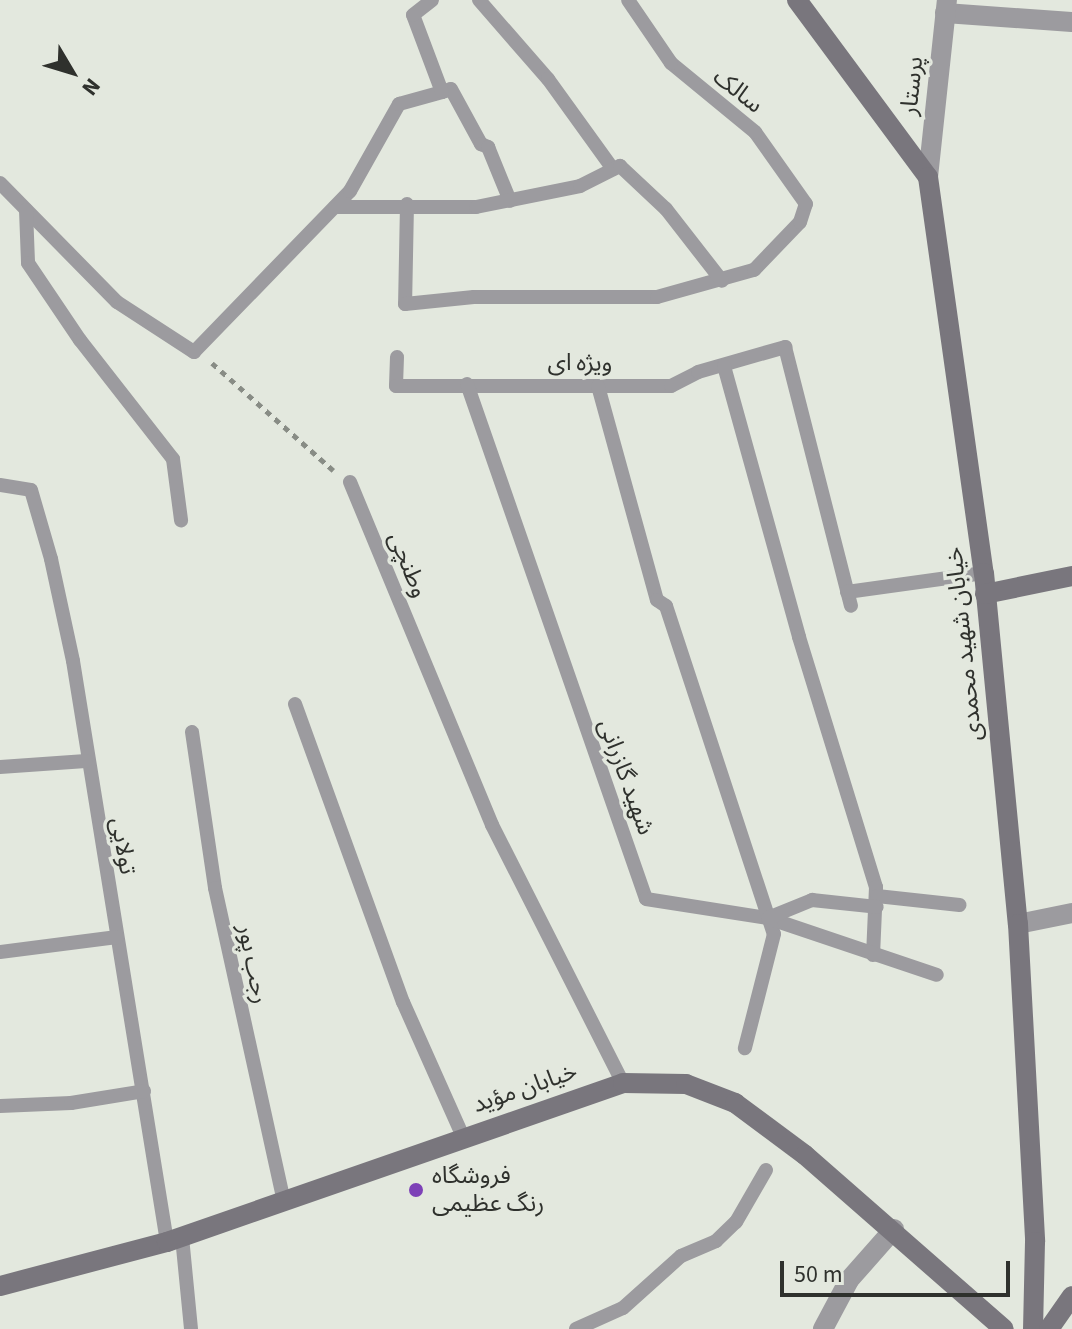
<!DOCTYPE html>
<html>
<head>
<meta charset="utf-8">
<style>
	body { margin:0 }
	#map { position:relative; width:1072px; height:1329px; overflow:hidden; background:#e3e8de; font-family:"Source Sans 3","Noto Sans Arabic",sans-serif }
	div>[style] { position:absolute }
	.path>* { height:5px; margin-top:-2.5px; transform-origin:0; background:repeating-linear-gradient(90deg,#888c85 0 6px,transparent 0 12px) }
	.lane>* { height:14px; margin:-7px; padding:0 7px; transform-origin:7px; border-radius:7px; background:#9c9b9f }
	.street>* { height:20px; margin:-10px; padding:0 10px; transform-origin:10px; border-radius:10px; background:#9c9b9f }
	.secondary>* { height:20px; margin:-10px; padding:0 10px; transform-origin:10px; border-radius:10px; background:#79767d }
	.dots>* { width:22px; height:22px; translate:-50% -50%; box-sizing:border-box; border:4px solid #e3e8de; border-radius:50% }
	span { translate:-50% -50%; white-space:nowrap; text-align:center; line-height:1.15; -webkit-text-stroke:7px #e3e8de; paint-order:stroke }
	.street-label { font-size:24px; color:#2f312d }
	.poi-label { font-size:24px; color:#2f312d }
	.left { translate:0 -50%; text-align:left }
	.north { position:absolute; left:32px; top:32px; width:80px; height:80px; -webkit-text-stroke:6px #e3e8de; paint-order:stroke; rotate:128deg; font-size:22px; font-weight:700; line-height:32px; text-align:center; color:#2f312d }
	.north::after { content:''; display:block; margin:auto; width:28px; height:36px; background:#2f312d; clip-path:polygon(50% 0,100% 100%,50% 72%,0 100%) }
	.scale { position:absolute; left:780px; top:1261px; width:230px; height:36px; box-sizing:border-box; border:4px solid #2f312d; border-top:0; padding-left:10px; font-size:24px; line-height:28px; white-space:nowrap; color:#2f312d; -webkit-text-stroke:6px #e3e8de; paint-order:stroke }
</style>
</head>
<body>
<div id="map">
	<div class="path">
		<div style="left:212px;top:363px;width:162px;rotate:41.5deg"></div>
	</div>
	<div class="lane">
		<div style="left:479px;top:0;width:105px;rotate:48.9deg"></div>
		<div style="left:548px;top:79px;width:111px;rotate:54.2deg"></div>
		<div style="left:442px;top:92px;width:9px;rotate:-18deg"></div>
		<div style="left:451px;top:89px;width:63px;rotate:61.4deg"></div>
		<div style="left:481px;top:144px;width:8px;rotate:23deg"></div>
		<div style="left:488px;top:147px;width:58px;rotate:67.8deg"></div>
		<div style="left:0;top:183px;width:167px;rotate:45.5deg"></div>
		<div style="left:117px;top:302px;width:92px;rotate:33deg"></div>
		<div style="left:194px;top:352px;width:224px;rotate:-45.9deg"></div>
		<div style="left:350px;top:191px;width:100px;rotate:-60.6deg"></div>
		<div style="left:399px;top:104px;width:45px;rotate:-15.6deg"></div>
		<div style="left:442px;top:92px;width:82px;rotate:-110.6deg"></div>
		<div style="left:413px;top:15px;width:24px;rotate:-38deg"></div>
		<div style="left:407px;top:204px;width:100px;rotate:91.1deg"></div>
		<div style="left:405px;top:304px;width:69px;rotate:-5.8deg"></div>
		<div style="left:474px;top:297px;width:183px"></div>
		<div style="left:657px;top:297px;width:101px;rotate:-15.6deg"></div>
		<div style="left:754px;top:270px;width:66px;rotate:-46.2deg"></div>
		<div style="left:800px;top:222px;width:19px;rotate:-72deg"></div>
		<div style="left:806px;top:204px;width:88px;rotate:-125.3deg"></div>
		<div style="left:755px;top:132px;width:109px;rotate:-140.6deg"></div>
		<div style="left:671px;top:63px;width:76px;rotate:-124.3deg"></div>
		<div style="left:335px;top:207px;width:141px"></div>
		<div style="left:476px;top:207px;width:106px;rotate:-11.4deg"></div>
		<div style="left:580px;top:186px;width:45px;rotate:-26.6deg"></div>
		<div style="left:620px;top:166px;width:63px;rotate:43.1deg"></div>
		<div style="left:666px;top:209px;width:91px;rotate:52.1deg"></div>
		<div style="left:26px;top:210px;width:53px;rotate:87.8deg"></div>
		<div style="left:28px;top:263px;width:93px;rotate:56deg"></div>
		<div style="left:80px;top:340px;width:151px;rotate:52deg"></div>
		<div style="left:173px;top:459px;width:62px;rotate:82.5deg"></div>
		<div style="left:397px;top:357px;width:29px;rotate:92deg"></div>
		<div style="left:396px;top:386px;width:275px"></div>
		<div style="left:671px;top:386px;width:30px;rotate:-27deg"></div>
		<div style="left:698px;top:372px;width:91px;rotate:-16deg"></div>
		<div style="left:785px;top:347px;width:267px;rotate:75.7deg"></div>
		<div style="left:724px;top:366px;width:281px;rotate:74.5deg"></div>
		<div style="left:799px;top:637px;width:262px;rotate:72.9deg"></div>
		<div style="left:876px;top:887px;width:68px;rotate:92.5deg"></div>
		<div style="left:467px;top:384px;width:545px;rotate:70.83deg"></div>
		<div style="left:646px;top:899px;width:123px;rotate:8.9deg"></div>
		<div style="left:768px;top:918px;width:178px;rotate:18.6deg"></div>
		<div style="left:598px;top:386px;width:222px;rotate:74.6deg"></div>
		<div style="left:657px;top:600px;width:11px;rotate:34deg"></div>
		<div style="left:666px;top:606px;width:345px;rotate:71.8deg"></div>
		<div style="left:774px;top:934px;width:118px;rotate:104.3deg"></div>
		<div style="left:350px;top:482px;width:371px;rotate:67.5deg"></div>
		<div style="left:492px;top:825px;width:289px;rotate:63.1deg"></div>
		<div style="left:0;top:485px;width:31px;rotate:9deg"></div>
		<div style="left:31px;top:490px;width:72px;rotate:73.8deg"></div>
		<div style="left:51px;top:559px;width:104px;rotate:77.8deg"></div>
		<div style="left:73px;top:661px;width:589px;rotate:80.81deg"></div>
		<div style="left:847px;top:592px;width:138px;rotate:-7.9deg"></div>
		<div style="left:295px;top:704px;width:317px;rotate:70.1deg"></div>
		<div style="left:403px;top:1002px;width:148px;rotate:66deg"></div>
		<div style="left:192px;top:732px;width:158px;rotate:81.6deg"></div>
		<div style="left:215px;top:888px;width:321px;rotate:77.6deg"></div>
		<div style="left:0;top:767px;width:86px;rotate:-4deg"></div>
		<div style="left:877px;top:896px;width:83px;rotate:6.2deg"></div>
		<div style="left:768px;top:918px;width:48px;rotate:-22.2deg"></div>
		<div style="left:812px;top:900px;width:65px;rotate:6.1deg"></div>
		<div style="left:0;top:952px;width:118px;rotate:-7.3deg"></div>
		<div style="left:0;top:1106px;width:71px;rotate:-2.4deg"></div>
		<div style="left:71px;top:1103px;width:74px;rotate:-9.3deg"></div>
		<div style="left:182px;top:1237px;width:92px;rotate:84.4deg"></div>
		<div style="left:576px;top:1329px;width:51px;rotate:-24.1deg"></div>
		<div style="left:623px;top:1308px;width:78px;rotate:-41.9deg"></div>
		<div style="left:681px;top:1256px;width:38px;rotate:-23deg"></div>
		<div style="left:716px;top:1241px;width:28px;rotate:-44deg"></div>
		<div style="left:736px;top:1222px;width:60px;rotate:-60deg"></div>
	</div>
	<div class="street">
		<div style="left:945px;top:13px;width:127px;rotate:4.1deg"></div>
		<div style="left:928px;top:177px;width:178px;rotate:-83.9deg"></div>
		<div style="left:1018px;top:924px;width:55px;rotate:-11.5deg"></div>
		<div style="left:823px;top:1329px;width:55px;rotate:-62deg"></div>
		<div style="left:849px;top:1280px;width:68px;rotate:-48.6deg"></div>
	</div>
	<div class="secondary">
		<div style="left:797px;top:0;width:220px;rotate:53.5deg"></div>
		<div style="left:928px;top:177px;width:400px;rotate:82deg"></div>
		<div style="left:984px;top:573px;width:353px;rotate:84.5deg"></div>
		<div style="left:1018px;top:924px;width:318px;rotate:86.9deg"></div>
		<div style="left:1035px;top:1242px;width:87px;rotate:91.3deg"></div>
		<div style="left:985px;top:594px;width:89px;rotate:-11.7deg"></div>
		<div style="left:0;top:1286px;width:173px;rotate:-14.8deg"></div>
		<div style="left:167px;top:1242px;width:483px;rotate:-19.2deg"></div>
		<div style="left:623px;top:1083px;width:63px;rotate:0.9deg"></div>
		<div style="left:686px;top:1084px;width:53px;rotate:21.2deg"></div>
		<div style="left:735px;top:1103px;width:87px;rotate:36.6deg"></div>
		<div style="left:805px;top:1155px;width:264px;rotate:41.2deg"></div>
		<div style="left:1049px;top:1329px;width:40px;rotate:-55.1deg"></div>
	</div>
	<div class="dots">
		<div style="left:416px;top:1190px;background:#7d41b7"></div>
	</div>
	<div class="street-label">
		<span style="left:912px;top:86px;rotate:-84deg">پرستار</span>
		<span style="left:738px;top:91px;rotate:38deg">سالک</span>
		<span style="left:580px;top:363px;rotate:1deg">ویژه ای</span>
		<span style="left:408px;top:565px;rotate:68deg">وطنچی</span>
		<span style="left:964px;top:644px;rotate:-96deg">خیابان شهید محمدی</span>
		<span style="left:626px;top:777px;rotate:70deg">شهید گازرانی</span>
		<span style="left:123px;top:846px;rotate:80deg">تولایی</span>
		<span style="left:253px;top:964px;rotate:79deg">رجب پور</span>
		<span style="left:525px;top:1088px;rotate:-19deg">خیابان مؤید</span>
	</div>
	<div class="poi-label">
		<span class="left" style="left:432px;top:1190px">فروشگاه<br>رنگ عظیمی</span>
	</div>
	<div class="north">N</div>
	<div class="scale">50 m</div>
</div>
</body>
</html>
